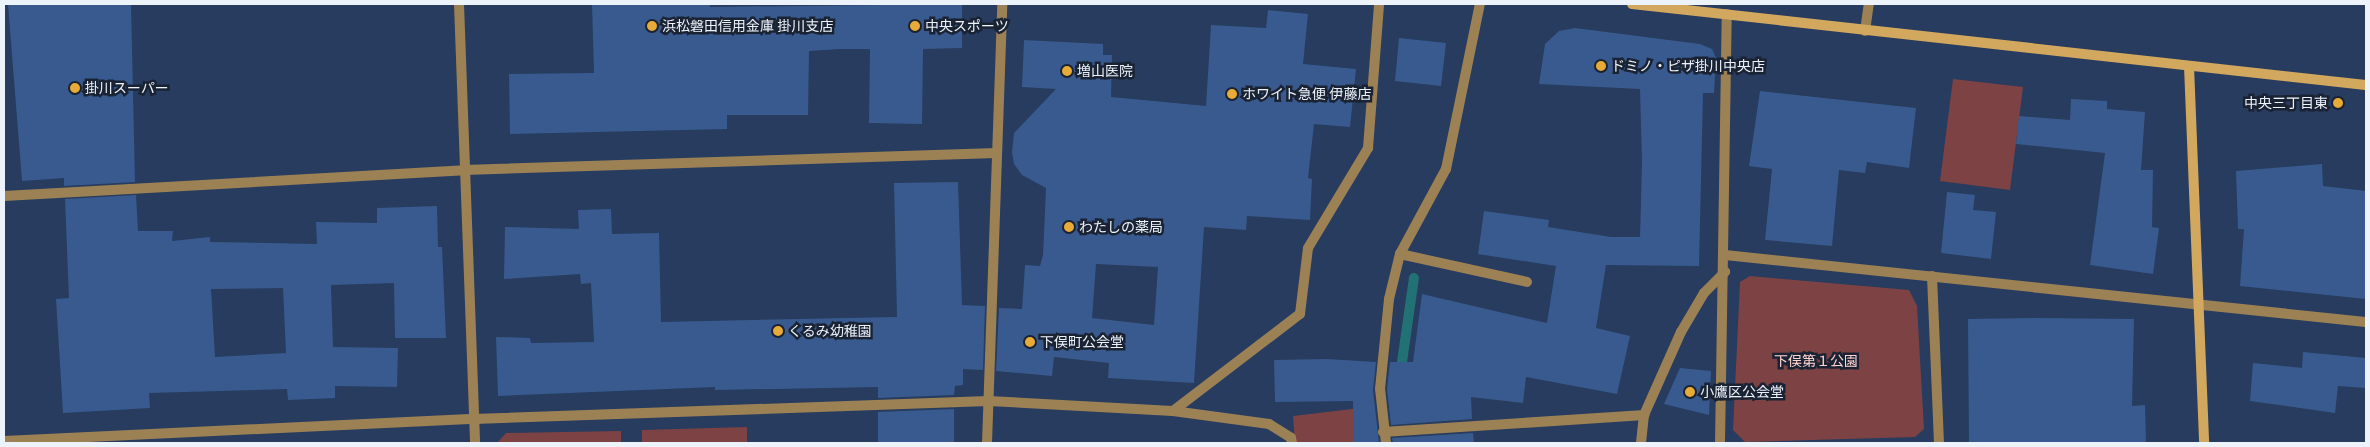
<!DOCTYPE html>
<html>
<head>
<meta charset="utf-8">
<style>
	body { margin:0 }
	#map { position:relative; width:2370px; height:447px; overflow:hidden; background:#273c5e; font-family:Raleway,"Noto Sans JP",sans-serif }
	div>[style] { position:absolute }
	.green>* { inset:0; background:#7d4243 }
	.stream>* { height:10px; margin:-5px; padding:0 5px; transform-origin:5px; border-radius:5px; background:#217175 }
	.building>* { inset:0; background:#395a8e }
	.street>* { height:10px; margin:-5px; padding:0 5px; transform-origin:5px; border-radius:5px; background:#9c8155 }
	.secondary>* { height:10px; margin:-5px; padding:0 5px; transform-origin:5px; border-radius:5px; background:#d2a75e }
	.dots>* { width:14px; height:14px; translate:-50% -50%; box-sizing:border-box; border:2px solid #1a2333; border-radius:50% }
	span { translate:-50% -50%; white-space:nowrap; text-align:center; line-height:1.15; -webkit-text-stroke:5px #1a2333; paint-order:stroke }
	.poi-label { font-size:14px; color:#edf3fb }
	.left { translate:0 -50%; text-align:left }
	.right { translate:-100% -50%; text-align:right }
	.park-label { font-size:14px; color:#ffd3d2 }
	.frame { position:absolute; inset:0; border:5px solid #edf3fb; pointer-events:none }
</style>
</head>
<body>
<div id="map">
	<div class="green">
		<div style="clip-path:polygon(1953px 79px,2023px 87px,2010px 190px,1940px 181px)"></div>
		<div style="clip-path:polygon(1750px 276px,1909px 290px,1917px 306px,1924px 429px,1915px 437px,1745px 442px,1733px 430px,1740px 282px)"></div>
		<div style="clip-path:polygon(1369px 407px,1373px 443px,1295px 443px,1293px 416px)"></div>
		<div style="clip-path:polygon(747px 427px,747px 443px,642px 443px,642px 430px)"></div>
		<div style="clip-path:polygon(621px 431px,621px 443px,497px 443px,506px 433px)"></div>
	</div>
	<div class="stream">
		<div style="left:1400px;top:376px;width:99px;rotate:-81.9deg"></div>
	</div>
	<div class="building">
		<div style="clip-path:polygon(8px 4px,131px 4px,135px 182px,64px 186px,64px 178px,22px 181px)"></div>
		<div style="clip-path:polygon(592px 4px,710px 4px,710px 7px,962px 4px,962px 48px,923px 49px,922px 124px,869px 123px,870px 49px,840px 49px,809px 51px,808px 115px,727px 115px,727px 129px,510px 134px,509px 74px,594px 73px)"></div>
		<div style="clip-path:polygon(evenodd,1268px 10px,1308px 14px,1303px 64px,1356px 69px,1350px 127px,1314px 124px,1308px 178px,1312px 179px,1310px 220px,1247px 216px,1246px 230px,1204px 227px,1194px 383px,1108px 378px,1109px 363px,1054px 357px,1052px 376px,996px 371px,999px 308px,1022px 309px,1025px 265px,1040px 266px,1043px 255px,1046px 188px,1022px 175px,1014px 164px,1012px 152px,1014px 133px,1056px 89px,1022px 87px,1024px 40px,1103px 44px,1103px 55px,1112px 55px,1111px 97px,1206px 106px,1211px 25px,1266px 28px,1268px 10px,1096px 264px,1158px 267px,1154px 325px,1092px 318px,1096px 264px)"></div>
		<div style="clip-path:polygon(1575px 28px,1700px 44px,1712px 49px,1716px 58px,1714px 93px,1703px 93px,1699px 266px,1606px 265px,1596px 328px,1630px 336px,1617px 394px,1526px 377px,1523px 403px,1471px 397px,1472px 419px,1391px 425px,1387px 389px,1390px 362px,1413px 362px,1422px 294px,1547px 323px,1556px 266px,1478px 254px,1484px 211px,1549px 220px,1548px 227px,1611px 237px,1640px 237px,1642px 163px,1640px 89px,1539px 84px,1545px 44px,1559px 31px)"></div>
		<div style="clip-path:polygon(1399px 38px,1446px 43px,1441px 86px,1395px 81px)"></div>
		<div style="clip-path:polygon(1760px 91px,1916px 108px,1909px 168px,1867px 162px,1865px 173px,1839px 170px,1832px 246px,1765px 240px,1772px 169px,1749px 166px)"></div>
		<div style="clip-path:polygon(2071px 99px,2107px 101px,2107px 109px,2145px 112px,2141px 170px,2153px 170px,2152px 227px,2159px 228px,2153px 274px,2090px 265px,2105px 153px,2016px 144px,2019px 116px,2070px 120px)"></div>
		<div style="clip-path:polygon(2322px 164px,2323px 186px,2366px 191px,2366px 299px,2240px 286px,2244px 229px,2238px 229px,2236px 171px)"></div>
		<div style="clip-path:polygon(958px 182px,962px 305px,985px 306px,983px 370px,963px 369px,963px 385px,955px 386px,954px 395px,878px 398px,878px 387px,715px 390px,715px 387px,498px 396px,496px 337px,530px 338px,531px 343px,594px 342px,591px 283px,581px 284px,580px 274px,504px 279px,505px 227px,579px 229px,578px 210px,611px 209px,612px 234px,659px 233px,661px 322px,897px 317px,894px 183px)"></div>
		<div style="clip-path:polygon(1947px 192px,1975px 195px,1973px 210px,1996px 212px,1991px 259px,1941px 253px)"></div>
		<div style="clip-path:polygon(evenodd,136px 195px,138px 231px,173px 231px,172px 241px,210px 237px,210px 242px,317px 244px,316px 222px,377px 223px,377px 208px,437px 206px,438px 247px,442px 247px,446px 338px,395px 338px,394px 283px,331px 285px,333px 347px,398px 348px,397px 387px,335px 386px,335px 398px,288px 400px,287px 389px,149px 393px,150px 408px,63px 413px,56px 299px,69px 298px,65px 199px,136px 195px,283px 288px,286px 353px,215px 357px,211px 289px,283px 288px)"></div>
		<div style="clip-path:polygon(2036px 318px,2134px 319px,2132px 406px,2145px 405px,2146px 443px,1969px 443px,1968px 319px)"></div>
		<div style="clip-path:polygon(2303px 352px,2366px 358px,2366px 388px,2338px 386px,2335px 413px,2250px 401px,2253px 363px,2302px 368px)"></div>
		<div style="clip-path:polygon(1327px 359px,1376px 362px,1373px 390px,1379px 443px,1354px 443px,1353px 401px,1275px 402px,1274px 360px)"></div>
		<div style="clip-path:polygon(1680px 368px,1711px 371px,1709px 415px,1664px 404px)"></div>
		<div style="clip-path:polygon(954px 409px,954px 443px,878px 443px,878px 412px)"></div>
		<div style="clip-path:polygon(1473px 433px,1474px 443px,1393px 443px,1392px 438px)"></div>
	</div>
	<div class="street">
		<div style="left:459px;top:4px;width:439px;rotate:87.9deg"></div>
		<div style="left:1865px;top:31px;width:27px;rotate:-82deg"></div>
		<div style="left:4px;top:196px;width:461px;rotate:-3.2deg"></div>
		<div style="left:464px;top:170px;width:533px;rotate:-1.83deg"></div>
		<div style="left:1400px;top:254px;width:130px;rotate:12.4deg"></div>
		<div style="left:1725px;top:255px;width:644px;rotate:5.97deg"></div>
		<div style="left:1932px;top:276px;width:167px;rotate:87.6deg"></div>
		<div style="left:1173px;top:411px;width:97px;rotate:7.7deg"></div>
		<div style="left:1269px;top:424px;width:26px;rotate:32deg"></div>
		<div style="left:1291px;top:438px;width:5px;rotate:79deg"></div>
		<div style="left:1383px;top:432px;width:262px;rotate:-3.7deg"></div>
		<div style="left:1644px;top:415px;width:91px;rotate:-66deg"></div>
		<div style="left:1681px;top:332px;width:45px;rotate:-59.5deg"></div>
		<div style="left:1704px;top:293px;width:30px;rotate:-45deg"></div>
		<div style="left:4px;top:441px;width:471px;rotate:-2.7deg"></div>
		<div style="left:474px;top:419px;width:515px;rotate:-2deg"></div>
		<div style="left:989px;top:401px;width:184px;rotate:3.1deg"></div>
		<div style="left:1173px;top:411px;width:160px;rotate:-37.4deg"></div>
		<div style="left:1300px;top:314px;width:66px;rotate:-83.1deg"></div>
		<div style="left:1308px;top:248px;width:117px;rotate:-59deg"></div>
		<div style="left:1368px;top:148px;width:144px;rotate:-85.6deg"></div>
		<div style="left:987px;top:443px;width:439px;rotate:-88deg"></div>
		<div style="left:1386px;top:443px;width:54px;rotate:-96.3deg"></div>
		<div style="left:1380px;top:389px;width:90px;rotate:-84.3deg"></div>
		<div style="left:1389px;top:299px;width:46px;rotate:-76.3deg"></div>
		<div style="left:1400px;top:254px;width:97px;rotate:-61.6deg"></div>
		<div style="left:1446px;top:169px;width:168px;rotate:-78.4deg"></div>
		<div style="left:1641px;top:443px;width:28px;rotate:-84deg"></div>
		<div style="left:1720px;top:443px;width:429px;rotate:-89.1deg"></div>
	</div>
	<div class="secondary">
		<div style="left:1632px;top:4px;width:738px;rotate:6.3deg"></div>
		<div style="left:2189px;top:66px;width:377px;rotate:87.7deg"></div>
	</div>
	<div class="dots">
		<div style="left:652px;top:26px;background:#e8ab37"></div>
		<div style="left:915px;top:26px;background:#e8ab37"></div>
		<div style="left:1601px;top:66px;background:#e8ab37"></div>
		<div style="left:1067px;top:71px;background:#e8ab37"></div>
		<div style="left:75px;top:88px;background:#e8ab37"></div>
		<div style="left:1232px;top:94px;background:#e8ab37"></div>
		<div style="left:2338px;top:103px;background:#e8ab37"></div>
		<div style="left:1069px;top:227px;background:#e8ab37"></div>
		<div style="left:778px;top:331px;background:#e8ab37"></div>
		<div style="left:1030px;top:342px;background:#e8ab37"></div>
		<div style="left:1690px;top:392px;background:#e8ab37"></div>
	</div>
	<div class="poi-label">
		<span class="left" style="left:662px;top:26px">浜松磐田信用金庫 掛川支店</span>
		<span class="left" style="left:925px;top:26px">中央スポーツ</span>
		<span class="left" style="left:1611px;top:66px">ドミノ・ピザ掛川中央店</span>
		<span class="left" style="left:1077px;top:71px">増山医院</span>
		<span class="left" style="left:85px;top:88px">掛川スーパー</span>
		<span class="left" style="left:1242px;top:94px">ホワイト急便 伊藤店</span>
		<span class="right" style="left:2328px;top:103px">中央三丁目東</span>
		<span class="left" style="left:1079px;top:227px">わたしの薬局</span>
		<span class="left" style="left:788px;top:331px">くるみ幼稚園</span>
		<span class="left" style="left:1040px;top:342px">下俣町公会堂</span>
		<span class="left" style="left:1700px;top:392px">小鷹区公会堂</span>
	</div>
	<div class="park-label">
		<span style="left:1816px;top:361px">下俣第１公園</span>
	</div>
	<div class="frame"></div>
</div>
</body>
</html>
